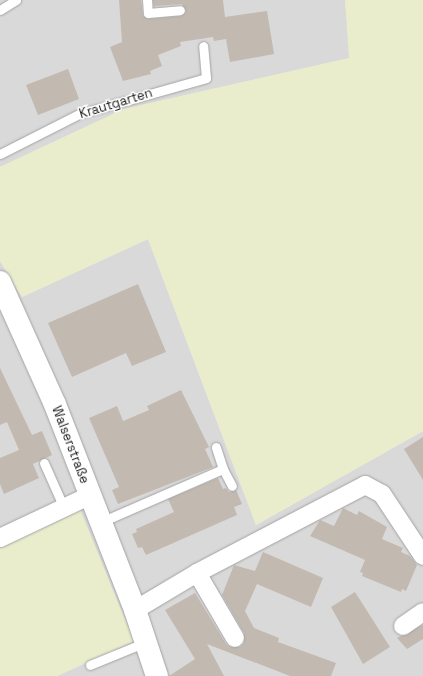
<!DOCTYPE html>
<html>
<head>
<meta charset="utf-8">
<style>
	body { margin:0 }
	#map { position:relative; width:423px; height:676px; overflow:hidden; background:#edeae1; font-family:"Space Grotesk",sans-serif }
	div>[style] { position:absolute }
	.residential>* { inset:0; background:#dad9d9 }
	.farmland>* { inset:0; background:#e9edcc }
	.building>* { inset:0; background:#c2b9b1 }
	.roads { filter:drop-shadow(0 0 1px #a3a3a3) drop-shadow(0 0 1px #a3a3a3) }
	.service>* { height:9px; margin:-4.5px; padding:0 4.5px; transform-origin:4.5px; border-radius:4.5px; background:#fff }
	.minor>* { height:18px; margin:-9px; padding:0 9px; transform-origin:9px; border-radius:9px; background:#fff }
	.tertiary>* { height:22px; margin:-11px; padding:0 11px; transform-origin:11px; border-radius:11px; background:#fff }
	span { translate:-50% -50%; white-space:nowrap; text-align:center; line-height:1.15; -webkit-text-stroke:3px #fff; paint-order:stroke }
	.street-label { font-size:13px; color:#1c1c1c }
</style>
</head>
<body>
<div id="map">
	<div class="residential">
		<div style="clip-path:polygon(0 0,345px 0,350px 58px,124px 109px,0 167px)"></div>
		<div style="clip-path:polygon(148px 239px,256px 525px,423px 431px,423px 676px,57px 676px,134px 641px,0 544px,0 261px,22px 297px)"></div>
	</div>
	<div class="farmland">
		<div style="clip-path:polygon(345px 0,423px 0,423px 431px,256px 525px,148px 239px,22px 297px,0 261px,0 167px,124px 109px,349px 58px)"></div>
		<div style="clip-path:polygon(79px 507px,134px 641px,57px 676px,0 676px,0 544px)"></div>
	</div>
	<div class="building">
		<div style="clip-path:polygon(119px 0,141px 0,143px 16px,148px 19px,181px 16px,186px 12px,182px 4px,154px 6px,153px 0,223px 0,225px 17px,267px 11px,274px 54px,230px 62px,226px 39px,214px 41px,213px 37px,180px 42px,181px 46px,158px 55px,162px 66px,150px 71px,151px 74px,123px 81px,110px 47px,122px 42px)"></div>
		<div style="clip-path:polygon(68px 69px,79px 99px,38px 115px,26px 85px)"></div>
		<div style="clip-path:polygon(138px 284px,166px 352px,132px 366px,126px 353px,72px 377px,48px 323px)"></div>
		<div style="clip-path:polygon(0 368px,32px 435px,42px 431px,52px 455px,33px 464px,39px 478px,4px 494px,0 484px,0 458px,19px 450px,7px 422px,0 425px)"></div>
		<div style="clip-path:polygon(181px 390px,209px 447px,205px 449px,213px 467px,118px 504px,112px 490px,119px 487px,89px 418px,117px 406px,123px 421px,149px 410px,147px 406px)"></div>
		<div style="clip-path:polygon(423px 437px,423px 480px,404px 449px)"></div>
		<div style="clip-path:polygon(218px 478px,223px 489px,226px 488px,229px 492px,236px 490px,242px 504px,234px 507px,237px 515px,146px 555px,142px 547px,138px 548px,132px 534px,137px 532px,136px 529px,174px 512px,168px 499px)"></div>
		<div style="clip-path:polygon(343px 508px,357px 515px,359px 511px,387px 527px,382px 539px,403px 548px,401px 552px,410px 556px,417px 565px,406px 591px,402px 589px,401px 592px,362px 576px,363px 573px,360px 572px,365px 560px,310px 536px,320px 520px,334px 526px)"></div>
		<div style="clip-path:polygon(263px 552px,323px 578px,311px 607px,257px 584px,245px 611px,254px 628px,279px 638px,278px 642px,336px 663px,331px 676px,290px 676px,207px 644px,224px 676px,169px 676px,195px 659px,165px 610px,195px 593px,226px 644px,230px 647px,240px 647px,244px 643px,244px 633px,222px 595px,234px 565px,255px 571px)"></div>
		<div style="clip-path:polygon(355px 592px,390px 647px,363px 664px,331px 607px)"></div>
		<div style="clip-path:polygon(423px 625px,423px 639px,407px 649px,397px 638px)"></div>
	</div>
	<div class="roads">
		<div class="service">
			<div style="left:147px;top:0;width:13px;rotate:86deg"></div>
			<div style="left:148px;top:13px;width:32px;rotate:-5deg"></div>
			<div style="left:0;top:10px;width:19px;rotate:-32deg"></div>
			<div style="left:0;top:154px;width:89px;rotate:-26.9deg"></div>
			<div style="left:79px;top:114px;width:132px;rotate:-15.8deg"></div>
			<div style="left:206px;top:78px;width:32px;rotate:-95deg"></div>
			<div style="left:44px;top:463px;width:49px;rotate:66deg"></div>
			<div style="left:223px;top:469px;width:19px;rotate:62deg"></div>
			<div style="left:101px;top:522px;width:133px;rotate:-23.5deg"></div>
			<div style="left:223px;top:469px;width:23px;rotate:-108deg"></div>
			<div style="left:90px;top:665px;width:61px;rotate:-22.3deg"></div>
		</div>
		<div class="minor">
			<div style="left:0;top:538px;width:98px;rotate:-25.3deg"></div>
			<div style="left:197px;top:573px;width:75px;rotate:59.7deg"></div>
			<div style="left:135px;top:610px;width:72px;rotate:-30.8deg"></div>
			<div style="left:197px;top:573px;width:190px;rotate:-27.6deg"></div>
			<div style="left:365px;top:485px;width:19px;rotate:28deg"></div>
			<div style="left:382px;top:494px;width:74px;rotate:56.5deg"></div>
			<div style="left:403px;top:626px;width:24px;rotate:-35deg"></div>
		</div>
		<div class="tertiary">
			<div style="left:0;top:282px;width:132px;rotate:65.8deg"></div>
			<div style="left:54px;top:402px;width:223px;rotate:68.7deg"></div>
			<div style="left:135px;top:610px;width:70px;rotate:71.6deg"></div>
		</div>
	</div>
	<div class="street-label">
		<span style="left:116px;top:104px;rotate:-17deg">Krautgarten</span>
		<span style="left:70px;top:445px;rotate:69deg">Walserstraße</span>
	</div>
</div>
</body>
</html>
